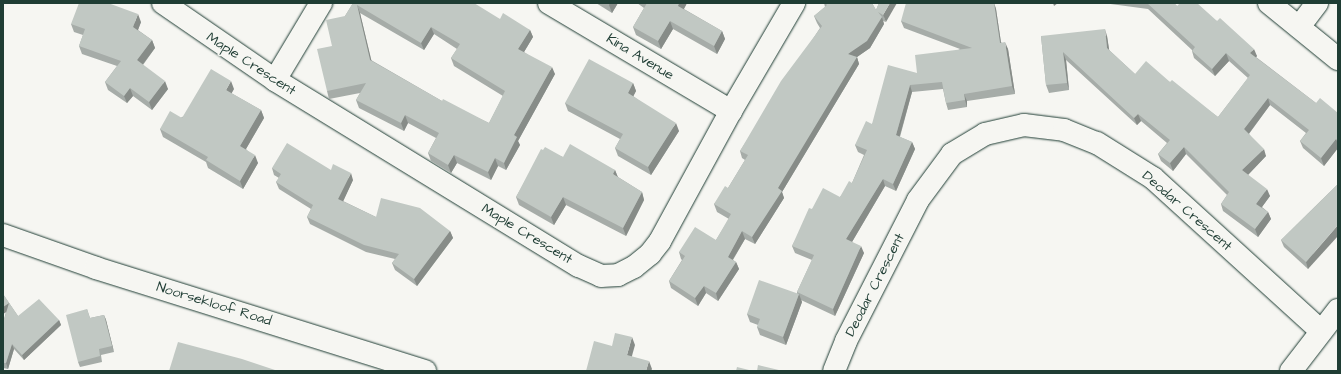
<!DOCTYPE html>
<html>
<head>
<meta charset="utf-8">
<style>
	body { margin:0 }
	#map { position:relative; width:1341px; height:374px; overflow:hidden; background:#f6f6f2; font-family:"Architects Daughter",sans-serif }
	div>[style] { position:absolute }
	.roads { filter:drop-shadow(0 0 1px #1f3d34) drop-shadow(0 0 1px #1f3d34) }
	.minor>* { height:22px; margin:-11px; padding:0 11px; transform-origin:11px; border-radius:11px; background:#f6f6f2 }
	.wall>* { inset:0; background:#a6aca8 }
	.shaded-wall>* { inset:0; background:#878c88 }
	.building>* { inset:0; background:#c1c8c3 }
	span { translate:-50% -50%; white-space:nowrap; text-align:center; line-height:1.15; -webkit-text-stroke:3px #f6f6f2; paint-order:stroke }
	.street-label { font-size:14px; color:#1f3d34 }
	.frame { position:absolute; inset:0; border:4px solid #1f3d34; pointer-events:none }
</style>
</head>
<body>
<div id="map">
	<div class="roads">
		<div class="minor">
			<div style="left:163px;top:3px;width:136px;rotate:34.5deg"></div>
			<div style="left:275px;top:80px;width:356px;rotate:31.5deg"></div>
			<div style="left:579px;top:266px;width:24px;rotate:24deg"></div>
			<div style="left:601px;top:276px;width:17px;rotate:-3deg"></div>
			<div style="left:618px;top:275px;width:18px;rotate:-27deg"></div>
			<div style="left:634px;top:267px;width:21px;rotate:-39deg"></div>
			<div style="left:650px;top:254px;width:16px;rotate:-52deg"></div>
			<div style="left:660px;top:241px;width:148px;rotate:-61.4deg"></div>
			<div style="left:731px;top:111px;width:125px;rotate:-59.7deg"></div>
			<div style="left:549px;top:3px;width:212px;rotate:30.7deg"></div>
			<div style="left:1269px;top:3px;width:89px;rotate:39.1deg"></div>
			<div style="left:1299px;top:27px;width:30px;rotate:-53deg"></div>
			<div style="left:275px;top:80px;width:90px;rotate:-59.1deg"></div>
			<div style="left:3px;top:235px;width:99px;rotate:19.5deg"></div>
			<div style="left:96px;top:268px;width:345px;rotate:17.4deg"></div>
			<div style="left:834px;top:371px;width:32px;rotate:-68deg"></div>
			<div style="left:846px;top:341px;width:158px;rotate:-62.9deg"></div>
			<div style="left:918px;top:200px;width:57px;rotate:-53.5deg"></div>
			<div style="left:952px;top:154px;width:39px;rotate:-31deg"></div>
			<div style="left:985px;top:134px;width:40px;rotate:-13deg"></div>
			<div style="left:1024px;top:125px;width:40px;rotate:7.1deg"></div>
			<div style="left:1064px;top:130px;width:35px;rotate:22deg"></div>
			<div style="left:1097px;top:143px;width:66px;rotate:32deg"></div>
			<div style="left:1153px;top:178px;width:227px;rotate:42.3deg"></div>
			<div style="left:1291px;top:371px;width:77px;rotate:-52.4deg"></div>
		</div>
	</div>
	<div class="wall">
		<div style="clip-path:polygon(evenodd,353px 3px,500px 19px,530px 30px,533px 37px,524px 52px,555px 74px,518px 141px,520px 145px,506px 170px,498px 166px,491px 180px,457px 163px,451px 173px,431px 161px,428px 153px,436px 138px,408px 123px,404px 131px,359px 108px,356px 100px,360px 93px,329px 99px,327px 91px,332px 46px,345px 16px,353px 3px,360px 13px,424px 50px,434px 34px,457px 49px,451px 58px,454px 66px,503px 96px,489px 123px,442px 101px,371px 60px,360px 13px)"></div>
		<div style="clip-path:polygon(596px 3px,618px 3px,612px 13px)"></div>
		<div style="clip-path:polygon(637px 3px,687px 3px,684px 9px,722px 31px,725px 39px,717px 54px,673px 29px,661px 49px,636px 35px,633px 27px,644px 8px)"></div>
		<div style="clip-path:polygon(824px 3px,872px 3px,876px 10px,879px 3px,886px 22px,883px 21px,884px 24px,870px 48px,857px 57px,859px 64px,782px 192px,784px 198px,755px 244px,745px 239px,733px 260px,736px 262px,739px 269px,718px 301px,706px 293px,698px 306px,671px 288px,669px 281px,682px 260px,681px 259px,679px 252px,716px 240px,729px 219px,717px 212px,714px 204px,728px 188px,745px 160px,742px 158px,740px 151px,820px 28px,817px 23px,814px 16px,825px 7px)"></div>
		<div style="clip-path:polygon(994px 3px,996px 9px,1001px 42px,1008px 49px,1015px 94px,967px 101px,967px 107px,948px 110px,946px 103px,943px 89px,912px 92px,900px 137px,912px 142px,915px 149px,896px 191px,885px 186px,852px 242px,864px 253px,835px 316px,801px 300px,802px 302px,786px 345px,760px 335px,757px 327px,758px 325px,750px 322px,747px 314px,797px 294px,797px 292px,812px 260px,795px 253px,792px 246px,812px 209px,840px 197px,852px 183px,864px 155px,858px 152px,855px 145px,872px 124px,917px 73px,960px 49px,904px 28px,901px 21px)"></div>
		<div style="clip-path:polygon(1103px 3px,1174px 3px,1177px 6px,1217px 21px,1257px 56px,1256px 57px,1316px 103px,1338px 113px,1338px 148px,1324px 166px,1303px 148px,1300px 141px,1306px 133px,1270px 105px,1249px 134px,1266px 156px,1248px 175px,1270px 196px,1262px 207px,1268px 212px,1271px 219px,1258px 237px,1223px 211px,1221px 204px,1227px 195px,1186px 154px,1173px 171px,1161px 161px,1158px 154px,1167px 143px,1141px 121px,1137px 125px,1066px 60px,1069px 90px,1049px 93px,1046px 85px,1041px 36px,1107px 36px,1109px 50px,1135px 74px,1170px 82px,1218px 117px,1248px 78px,1229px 61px,1215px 76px,1194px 58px,1192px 51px,1192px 50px,1148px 9px)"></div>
		<div style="clip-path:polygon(141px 22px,138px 30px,152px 40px,155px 48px,143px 65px,168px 89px,152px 110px,133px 96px,127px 103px,108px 90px,105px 82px,117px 66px,82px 54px,79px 46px,83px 35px,74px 32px,71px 24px)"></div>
		<div style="clip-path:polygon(633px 83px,636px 91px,633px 96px,679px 131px,651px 175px,618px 156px,615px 148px,620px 139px,568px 111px,565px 103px)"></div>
		<div style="clip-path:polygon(234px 89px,231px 93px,261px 110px,264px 118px,246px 149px,258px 163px,243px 189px,208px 168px,206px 162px,163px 137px,160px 129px)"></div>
		<div style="clip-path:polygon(543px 150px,563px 157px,615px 170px,618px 177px,642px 192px,644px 200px,626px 236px,566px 205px,554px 225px,519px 205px,516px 197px)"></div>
		<div style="clip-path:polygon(272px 168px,331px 170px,353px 180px,343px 201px,376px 217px,450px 231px,453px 238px,417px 286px,395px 270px,392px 263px,395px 259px,366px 252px,310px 224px,307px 217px,311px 209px,279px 189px,276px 182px,279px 178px,274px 175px)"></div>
		<div style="clip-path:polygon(1338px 184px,1308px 269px,1284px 247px,1281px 240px)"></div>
		<div style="clip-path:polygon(3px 294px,18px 316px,59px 320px,61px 325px,24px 360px,14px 349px,8px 369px,3px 368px,3px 323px,6px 312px,3px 314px)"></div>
		<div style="clip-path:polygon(87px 309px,90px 318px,104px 315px,106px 320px,114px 352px,101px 355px,102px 362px,80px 367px,78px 362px)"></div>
	</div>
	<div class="shaded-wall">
		<div style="clip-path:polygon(610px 3px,618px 3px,612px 13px,609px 5px)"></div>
		<div style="clip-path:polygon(679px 3px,687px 3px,681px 14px,678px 6px)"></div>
		<div style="clip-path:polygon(890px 3px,897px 3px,886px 22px,883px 15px)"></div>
		<div style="clip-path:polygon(994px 3px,996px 9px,1002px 50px,1000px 43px)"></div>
		<div style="clip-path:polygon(1053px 3px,1058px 3px,1054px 6px)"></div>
		<div style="clip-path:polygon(357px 5px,360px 13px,373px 67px,370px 60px)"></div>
		<div style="clip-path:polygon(138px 14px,141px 22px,136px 35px,133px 27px)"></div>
		<div style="clip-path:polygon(882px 17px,884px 24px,870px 48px,857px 57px,859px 64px,782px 192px,784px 198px,755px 244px,752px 237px,848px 54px)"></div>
		<div style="clip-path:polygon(670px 21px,673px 29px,661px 49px,658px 41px)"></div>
		<div style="clip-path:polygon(431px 27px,434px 34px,424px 50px,421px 43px)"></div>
		<div style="clip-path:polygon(1105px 29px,1107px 36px,1110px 55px,1107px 48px)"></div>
		<div style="clip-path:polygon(530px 30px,533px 37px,521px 57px,518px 49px)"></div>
		<div style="clip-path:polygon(722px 31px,725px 39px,717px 54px,714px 46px)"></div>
		<div style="clip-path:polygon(152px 40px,155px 48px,140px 68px,137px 60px)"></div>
		<div style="clip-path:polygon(1005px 42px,1008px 49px,1015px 94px,1012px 86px)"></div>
		<div style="clip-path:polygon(1254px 49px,1257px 56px,1253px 61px,1250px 53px)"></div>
		<div style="clip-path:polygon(1063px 52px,1066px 60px,1069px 90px,1067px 83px)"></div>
		<div style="clip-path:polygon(1226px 53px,1229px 61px,1215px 76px,1212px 69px)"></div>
		<div style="clip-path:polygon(552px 67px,555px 74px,518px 141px,520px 145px,506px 170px,504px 163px,514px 135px)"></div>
		<div style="clip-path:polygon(165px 81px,168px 89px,152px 110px,149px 102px)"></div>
		<div style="clip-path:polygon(231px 81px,234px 89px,229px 98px,226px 90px)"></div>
		<div style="clip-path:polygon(633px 83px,636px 91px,631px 101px,628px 93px)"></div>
		<div style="clip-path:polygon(910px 85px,912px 92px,898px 142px,896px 135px)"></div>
		<div style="clip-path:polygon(130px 88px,133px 96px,127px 103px,124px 96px)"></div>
		<div style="clip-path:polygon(964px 94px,967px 101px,967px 107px,965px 100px)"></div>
		<div style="clip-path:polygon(1268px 98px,1270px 105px,1247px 136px,1244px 129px)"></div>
		<div style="clip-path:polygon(261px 110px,264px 118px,243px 154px,240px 146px)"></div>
		<div style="clip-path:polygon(1138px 114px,1141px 121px,1137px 125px,1134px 118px)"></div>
		<div style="clip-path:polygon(405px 115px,408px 123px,404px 131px,401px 123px)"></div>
		<div style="clip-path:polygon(676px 123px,679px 131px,651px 175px,648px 167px)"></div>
		<div style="clip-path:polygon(1336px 139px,1338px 144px,1338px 148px,1324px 166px,1321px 158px)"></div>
		<div style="clip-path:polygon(912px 142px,915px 149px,896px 191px,893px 184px)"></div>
		<div style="clip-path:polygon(1184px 147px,1186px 154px,1173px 171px,1170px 163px)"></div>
		<div style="clip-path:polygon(1264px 149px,1266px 156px,1245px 178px,1242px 170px)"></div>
		<div style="clip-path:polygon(255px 155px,258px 163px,243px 189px,240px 181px)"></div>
		<div style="clip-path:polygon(454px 155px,457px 163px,451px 173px,448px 165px)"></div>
		<div style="clip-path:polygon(495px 158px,498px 166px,491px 180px,488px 172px)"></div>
		<div style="clip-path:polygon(615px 170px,618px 178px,613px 174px)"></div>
		<div style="clip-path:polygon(351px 173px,353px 180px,341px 206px,338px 199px)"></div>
		<div style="clip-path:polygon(883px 179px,885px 186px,849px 247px,846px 239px)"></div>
		<div style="clip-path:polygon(1267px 189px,1270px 196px,1259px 211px,1256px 204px)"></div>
		<div style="clip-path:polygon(642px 192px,644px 200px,626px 236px,623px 228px)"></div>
		<div style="clip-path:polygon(563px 197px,566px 205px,554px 225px,551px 217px)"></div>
		<div style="clip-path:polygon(1268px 212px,1271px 219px,1258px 237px,1255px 229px)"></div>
		<div style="clip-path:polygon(1338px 225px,1338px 236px,1308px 269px,1306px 262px)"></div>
		<div style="clip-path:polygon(450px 231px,453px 238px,417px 286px,414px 279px)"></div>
		<div style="clip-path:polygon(742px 231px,745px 239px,730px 264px,728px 257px)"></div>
		<div style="clip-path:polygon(861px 246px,864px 253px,835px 316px,833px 309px)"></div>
		<div style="clip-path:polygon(736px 262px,739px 269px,718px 301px,716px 293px)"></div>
		<div style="clip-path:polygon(704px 286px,706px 293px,698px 306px,695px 298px)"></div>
		<div style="clip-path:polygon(799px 294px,802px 302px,786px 345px,783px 337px)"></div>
		<div style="clip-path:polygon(9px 303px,11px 309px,3px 314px,3px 307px)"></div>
		<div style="clip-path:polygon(104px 315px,106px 320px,114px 352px,112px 346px)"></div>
		<div style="clip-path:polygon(59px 320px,61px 325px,24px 360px,22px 355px)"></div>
		<div style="clip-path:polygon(632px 337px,635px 345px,630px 363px,627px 355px)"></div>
		<div style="clip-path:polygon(12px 344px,14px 349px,8px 369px,6px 363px)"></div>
		<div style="clip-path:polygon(649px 361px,652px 369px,651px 371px,646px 371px)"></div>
	</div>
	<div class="building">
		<div style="clip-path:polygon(79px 3px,108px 3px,138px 14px,133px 27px,152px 40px,137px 60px,165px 81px,149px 102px,130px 88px,124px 96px,105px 82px,121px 61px,79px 46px,85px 29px,71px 24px)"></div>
		<div style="clip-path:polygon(evenodd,353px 3px,474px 3px,500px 19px,503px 13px,530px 30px,518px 49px,552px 67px,514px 135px,517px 137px,504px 163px,495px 158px,488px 172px,454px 155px,448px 165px,428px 153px,439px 133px,405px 115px,401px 123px,356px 100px,366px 83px,327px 91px,317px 49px,332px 46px,326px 20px,345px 16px,353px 3px,357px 5px,421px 43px,431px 27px,460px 44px,451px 58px,505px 91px,489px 123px,443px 99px,442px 101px,370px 60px,357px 5px)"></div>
		<div style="clip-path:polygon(647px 3px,679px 3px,678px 6px,722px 31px,714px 46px,670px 21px,658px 41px,633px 27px)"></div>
		<div style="clip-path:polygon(825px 3px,872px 3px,876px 10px,879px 3px,890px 3px,883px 15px,878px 12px,882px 17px,867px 41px,848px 54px,857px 57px,778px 188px,782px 191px,752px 237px,742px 231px,728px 257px,736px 262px,716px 293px,704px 286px,695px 298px,669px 281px,685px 256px,679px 252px,695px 227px,716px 240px,731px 214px,714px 204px,725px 186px,728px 188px,748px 155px,740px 151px,781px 81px,822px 26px,814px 16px,827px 5px)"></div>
		<div style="clip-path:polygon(906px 3px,994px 3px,1000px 43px,1005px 42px,1012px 86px,964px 94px,965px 100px,946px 103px,942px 82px,910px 85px,896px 135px,912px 142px,893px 184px,883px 179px,846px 239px,861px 246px,833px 309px,797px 292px,814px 255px,792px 246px,809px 208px,812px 209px,823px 188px,840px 197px,849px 181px,852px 183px,867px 150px,855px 145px,866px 121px,872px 124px,888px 65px,917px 73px,915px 55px,972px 48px,901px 21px)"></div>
		<div style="clip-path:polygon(1147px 3px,1174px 3px,1177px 6px,1180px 3px,1197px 3px,1217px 21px,1220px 18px,1254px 49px,1250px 53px,1316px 103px,1320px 98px,1338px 113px,1338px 141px,1336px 139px,1321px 158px,1300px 141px,1309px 130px,1268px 98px,1244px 129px,1264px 149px,1242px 170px,1267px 189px,1256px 204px,1268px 212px,1255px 229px,1221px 204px,1229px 192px,1184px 147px,1170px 163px,1158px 154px,1170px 140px,1138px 114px,1134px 118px,1063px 52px,1067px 83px,1046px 85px,1041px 36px,1105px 29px,1107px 48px,1135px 74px,1146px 61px,1170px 82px,1172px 80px,1218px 117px,1250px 75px,1226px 53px,1212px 69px,1192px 51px,1195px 47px)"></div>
		<div style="clip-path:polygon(589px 59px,633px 83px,628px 93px,676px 123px,648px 167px,615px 148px,623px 134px,565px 103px)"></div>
		<div style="clip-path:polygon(211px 69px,231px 81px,226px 90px,261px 110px,240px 146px,255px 155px,240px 181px,206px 160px,208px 157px,160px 129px,170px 111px,182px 118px)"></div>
		<div style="clip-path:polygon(287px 143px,331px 170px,333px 164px,351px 173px,338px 199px,376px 217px,381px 198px,420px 208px,450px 231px,414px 279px,392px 263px,399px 254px,364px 245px,307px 217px,313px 205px,276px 182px,281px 174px,272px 168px)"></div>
		<div style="clip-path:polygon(570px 144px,615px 170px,613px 174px,642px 192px,623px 228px,563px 197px,551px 217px,516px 197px,541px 149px,543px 150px,545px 147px,563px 157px)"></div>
		<div style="clip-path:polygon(1338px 184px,1338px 225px,1306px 262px,1281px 240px)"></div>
		<div style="clip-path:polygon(759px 280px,799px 294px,783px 337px,757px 327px,760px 319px,747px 314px)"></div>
		<div style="clip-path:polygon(3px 294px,18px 316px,39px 299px,59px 320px,22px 355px,12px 344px,6px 363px,3px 363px,3px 323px,9px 303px,3px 307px)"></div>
		<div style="clip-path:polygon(87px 309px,90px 318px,104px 315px,112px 346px,99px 349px,100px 356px,78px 362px,66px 315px)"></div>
		<div style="clip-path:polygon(615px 333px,632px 337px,627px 355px,649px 361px,646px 371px,586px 371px,594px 341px,612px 346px)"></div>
		<div style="clip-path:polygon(178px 342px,242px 359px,278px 371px,169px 371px)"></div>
		<div style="clip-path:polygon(758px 365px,783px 371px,757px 371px)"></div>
		<div style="clip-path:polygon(737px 367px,753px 371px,736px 371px)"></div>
	</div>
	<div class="street-label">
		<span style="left:640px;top:57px;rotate:31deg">Kina Avenue</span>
		<span style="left:251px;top:64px;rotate:33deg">Maple Crescent</span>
		<span style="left:1187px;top:211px;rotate:41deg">Deodar Crescent</span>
		<span style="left:527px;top:234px;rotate:31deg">Maple Crescent</span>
		<span style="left:875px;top:285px;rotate:-63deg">Deodar Crescent</span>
		<span style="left:214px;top:304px;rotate:17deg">Noorsekloof Road</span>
	</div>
	<div class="frame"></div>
</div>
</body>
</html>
